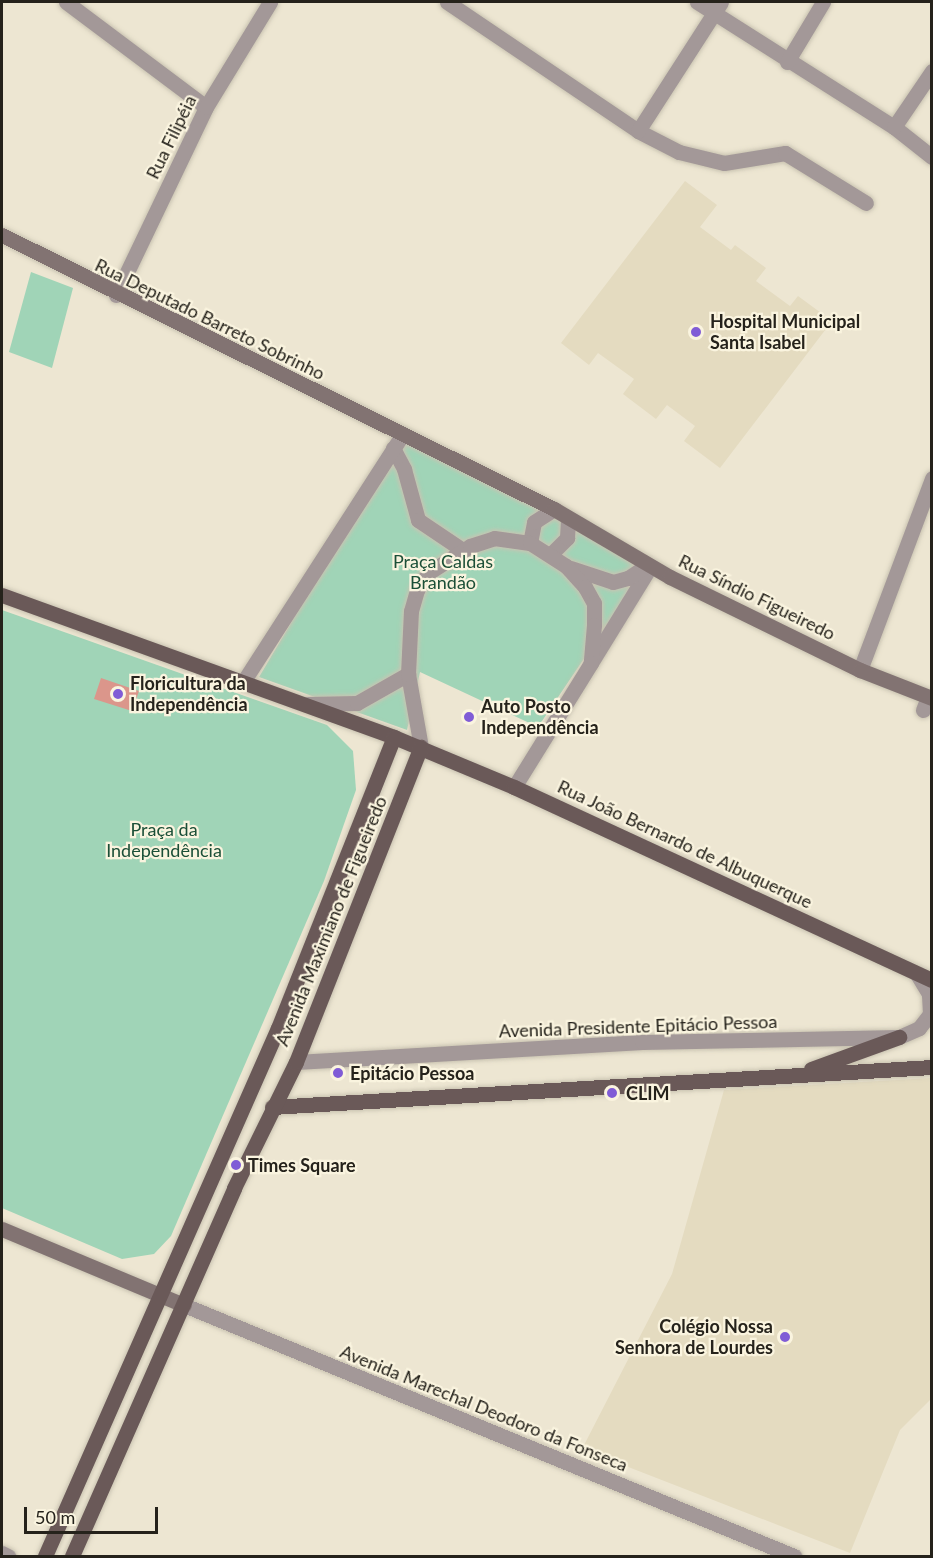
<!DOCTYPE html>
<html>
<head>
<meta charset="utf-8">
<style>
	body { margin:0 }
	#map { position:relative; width:933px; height:1558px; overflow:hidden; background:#ede6d2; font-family:Lato,sans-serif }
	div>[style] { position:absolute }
	.built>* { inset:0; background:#e4dbc0 }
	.green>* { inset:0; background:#a0d4b7 }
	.building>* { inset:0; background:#db968b }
	.roads { filter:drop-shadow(0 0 2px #c9c3b1) drop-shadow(0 0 2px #c9c3b1) }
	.minor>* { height:15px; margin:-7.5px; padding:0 7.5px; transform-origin:7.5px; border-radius:7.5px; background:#a39898 }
	.tertiary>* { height:15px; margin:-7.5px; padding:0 7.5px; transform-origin:7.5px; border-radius:7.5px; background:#a39898 }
	.secondary>* { height:15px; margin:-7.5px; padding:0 7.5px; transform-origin:7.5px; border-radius:7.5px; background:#827372 }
	.primary>* { height:15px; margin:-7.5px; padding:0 7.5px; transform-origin:7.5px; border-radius:7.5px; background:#6a5958 }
	.dots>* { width:16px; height:16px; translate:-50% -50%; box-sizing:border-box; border:3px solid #faf4df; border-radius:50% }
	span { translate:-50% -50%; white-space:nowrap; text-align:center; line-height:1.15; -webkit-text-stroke:4.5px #faf4df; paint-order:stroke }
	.street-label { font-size:18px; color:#25221b }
	.poi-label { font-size:18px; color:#25221b; font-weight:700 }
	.left { translate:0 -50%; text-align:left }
	.right { translate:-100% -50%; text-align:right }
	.park-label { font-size:18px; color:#1b4f37 }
	.frame { position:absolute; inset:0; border:3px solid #25221b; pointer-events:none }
	.scale { position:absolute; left:24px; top:1507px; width:134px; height:27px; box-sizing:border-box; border:3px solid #25221b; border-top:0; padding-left:8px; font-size:18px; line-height:21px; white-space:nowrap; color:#25221b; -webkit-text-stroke:4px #faf4df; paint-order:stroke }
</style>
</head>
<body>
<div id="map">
	<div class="built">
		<div style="clip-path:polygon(685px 181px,717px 205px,700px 227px,731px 250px,735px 245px,766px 268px,756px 281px,790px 306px,798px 296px,832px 321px,720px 468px,684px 441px,695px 426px,667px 405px,656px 419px,623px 394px,634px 379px,598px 353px,589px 365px,561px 343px)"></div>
		<div style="clip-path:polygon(931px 1078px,931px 1399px,900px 1430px,850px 1553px,582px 1449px,672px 1274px,724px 1090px)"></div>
	</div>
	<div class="green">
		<div style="clip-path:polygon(31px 272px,73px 288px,52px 368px,9px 352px)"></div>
		<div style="clip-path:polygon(403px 434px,647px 565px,538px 727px,420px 672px,407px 730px,259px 677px)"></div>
		<div style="clip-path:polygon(2px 610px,327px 725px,353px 751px,356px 790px,324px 881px,171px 1236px,154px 1254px,122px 1259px,2px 1208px)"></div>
	</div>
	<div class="building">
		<div style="clip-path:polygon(101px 678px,139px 691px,132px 711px,94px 699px)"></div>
	</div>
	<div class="roads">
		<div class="minor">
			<div style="left:66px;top:2px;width:175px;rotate:36.9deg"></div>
			<div style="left:447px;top:2px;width:230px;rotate:34deg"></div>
			<div style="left:638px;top:131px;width:46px;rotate:27.1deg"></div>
			<div style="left:679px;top:152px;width:46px;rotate:13.7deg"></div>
			<div style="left:724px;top:163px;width:62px;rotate:-9.3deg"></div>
			<div style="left:785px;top:153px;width:95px;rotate:31.7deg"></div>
			<div style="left:697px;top:2px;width:233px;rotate:32.4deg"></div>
			<div style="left:894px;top:127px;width:48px;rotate:38.3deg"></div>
			<div style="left:787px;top:62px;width:70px;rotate:-59deg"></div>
			<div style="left:894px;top:127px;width:68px;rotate:-55.8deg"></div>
			<div style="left:638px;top:131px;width:153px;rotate:-57.2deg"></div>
			<div style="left:116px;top:295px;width:208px;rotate:-64.4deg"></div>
			<div style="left:206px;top:107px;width:123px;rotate:-58.6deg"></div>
			<div style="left:591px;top:663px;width:113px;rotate:-58.4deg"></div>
			<div style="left:860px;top:670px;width:205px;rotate:-69.4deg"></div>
			<div style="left:923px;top:710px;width:14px;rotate:-69deg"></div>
		</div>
		<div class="tertiary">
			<div style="left:393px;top:448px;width:24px;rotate:62deg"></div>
			<div style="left:404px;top:469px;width:53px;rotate:74.6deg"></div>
			<div style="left:418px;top:520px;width:52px;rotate:34deg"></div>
			<div style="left:530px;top:543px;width:21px;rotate:-79deg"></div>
			<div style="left:534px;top:522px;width:24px;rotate:-33deg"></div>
			<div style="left:551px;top:554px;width:23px;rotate:-45deg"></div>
			<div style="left:567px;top:538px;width:20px;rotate:-87deg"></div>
			<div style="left:571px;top:568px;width:44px;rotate:18.4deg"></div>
			<div style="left:613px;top:582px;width:16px;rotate:-15deg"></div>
			<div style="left:628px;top:578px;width:23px;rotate:-34deg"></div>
			<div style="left:243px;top:682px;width:295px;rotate:-57.2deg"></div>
			<div style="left:308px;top:704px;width:49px;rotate:-1.2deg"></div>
			<div style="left:357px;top:703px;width:59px;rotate:-29.6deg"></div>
			<div style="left:421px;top:747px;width:74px;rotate:-100.1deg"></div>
			<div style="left:408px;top:674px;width:63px;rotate:-87.3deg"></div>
			<div style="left:411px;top:611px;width:22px;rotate:-74deg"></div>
			<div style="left:417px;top:590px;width:20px;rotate:-57deg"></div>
			<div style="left:428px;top:573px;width:50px;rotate:-32.7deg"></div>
			<div style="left:470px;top:546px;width:25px;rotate:-18deg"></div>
			<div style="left:494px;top:538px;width:36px;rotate:8deg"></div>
			<div style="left:530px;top:543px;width:43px;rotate:32.6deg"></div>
			<div style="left:566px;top:566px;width:28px;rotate:48deg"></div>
			<div style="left:585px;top:587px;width:18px;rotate:61deg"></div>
			<div style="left:594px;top:603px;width:22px;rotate:90deg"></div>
			<div style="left:594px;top:625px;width:38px;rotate:95deg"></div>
			<div style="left:591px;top:663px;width:146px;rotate:121.8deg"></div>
			<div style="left:296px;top:1062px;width:347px;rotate:-3.3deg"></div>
			<div style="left:642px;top:1042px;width:257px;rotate:-1.1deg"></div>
			<div style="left:899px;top:1037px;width:22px;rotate:-24deg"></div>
			<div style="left:919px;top:1028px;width:18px;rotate:-52deg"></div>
			<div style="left:930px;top:1014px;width:20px;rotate:-93deg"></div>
			<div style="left:929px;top:994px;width:23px;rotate:-121deg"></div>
			<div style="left:184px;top:1305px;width:660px;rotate:22.37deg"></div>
			<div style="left:2px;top:1553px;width:7px;rotate:27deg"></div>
		</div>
		<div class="secondary">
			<div style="left:2px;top:235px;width:616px;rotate:26.4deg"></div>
			<div style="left:554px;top:509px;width:134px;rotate:30.4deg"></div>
			<div style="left:670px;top:577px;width:212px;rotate:26.1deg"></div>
			<div style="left:860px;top:670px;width:77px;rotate:21.3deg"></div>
			<div style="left:2px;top:1229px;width:197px;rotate:22.7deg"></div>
		</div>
		<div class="primary">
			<div style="left:2px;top:595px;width:417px;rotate:19.9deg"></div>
			<div style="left:811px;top:1069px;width:94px;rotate:-20deg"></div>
			<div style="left:272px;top:1107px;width:661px;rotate:-3.47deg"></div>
			<div style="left:45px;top:1556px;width:577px;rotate:-66.19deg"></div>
			<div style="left:278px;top:1028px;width:313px;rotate:-68.3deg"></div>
			<div style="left:394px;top:737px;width:130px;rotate:22.6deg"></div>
			<div style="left:514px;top:787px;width:460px;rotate:24.8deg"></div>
			<div style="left:72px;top:1556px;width:402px;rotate:-66.2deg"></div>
			<div style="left:234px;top:1188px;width:140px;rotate:-63.8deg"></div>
			<div style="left:296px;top:1062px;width:339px;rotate:-68.4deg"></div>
		</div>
	</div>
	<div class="dots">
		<div style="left:696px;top:332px;background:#805cd6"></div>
		<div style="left:118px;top:694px;background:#805cd6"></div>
		<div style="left:469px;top:717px;background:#805cd6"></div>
		<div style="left:338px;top:1073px;background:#805cd6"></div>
		<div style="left:612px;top:1093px;background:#805cd6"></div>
		<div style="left:236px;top:1165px;background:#805cd6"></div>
		<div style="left:785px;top:1337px;background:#805cd6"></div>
	</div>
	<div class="street-label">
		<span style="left:171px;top:137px;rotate:-64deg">Rua Filipéia</span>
		<span style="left:210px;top:319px;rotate:26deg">Rua Deputado Barreto Sobrinho</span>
		<span style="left:757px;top:597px;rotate:26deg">Rua Síndio Figueiredo</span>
		<span style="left:685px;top:844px;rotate:25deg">Rua João Bernardo de Albuquerque</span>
		<span style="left:331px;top:921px;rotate:-68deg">Avenida Maximiano de Figueiredo</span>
		<span style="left:638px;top:1026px;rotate:-2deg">Avenida Presidente Epitácio Pessoa</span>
		<span style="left:484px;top:1408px;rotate:22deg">Avenida Marechal Deodoro da Fonseca</span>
	</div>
	<div class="poi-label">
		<span class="left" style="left:710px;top:332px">Hospital Municipal<br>Santa Isabel</span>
		<span class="left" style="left:130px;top:694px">Floricultura da<br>Independência</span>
		<span class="left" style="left:481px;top:717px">Auto Posto<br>Independência</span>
		<span class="left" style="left:350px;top:1073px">Epitácio Pessoa</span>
		<span class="left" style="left:626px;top:1093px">CLIM</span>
		<span class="left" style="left:248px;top:1165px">Times Square</span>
		<span class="right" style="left:773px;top:1337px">Colégio Nossa<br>Senhora de Lourdes</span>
	</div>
	<div class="park-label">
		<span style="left:443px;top:572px">Praça Caldas<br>Brandão</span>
		<span style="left:164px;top:840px">Praça da<br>Independência</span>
	</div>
	<div class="frame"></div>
	<div class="scale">50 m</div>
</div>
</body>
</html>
